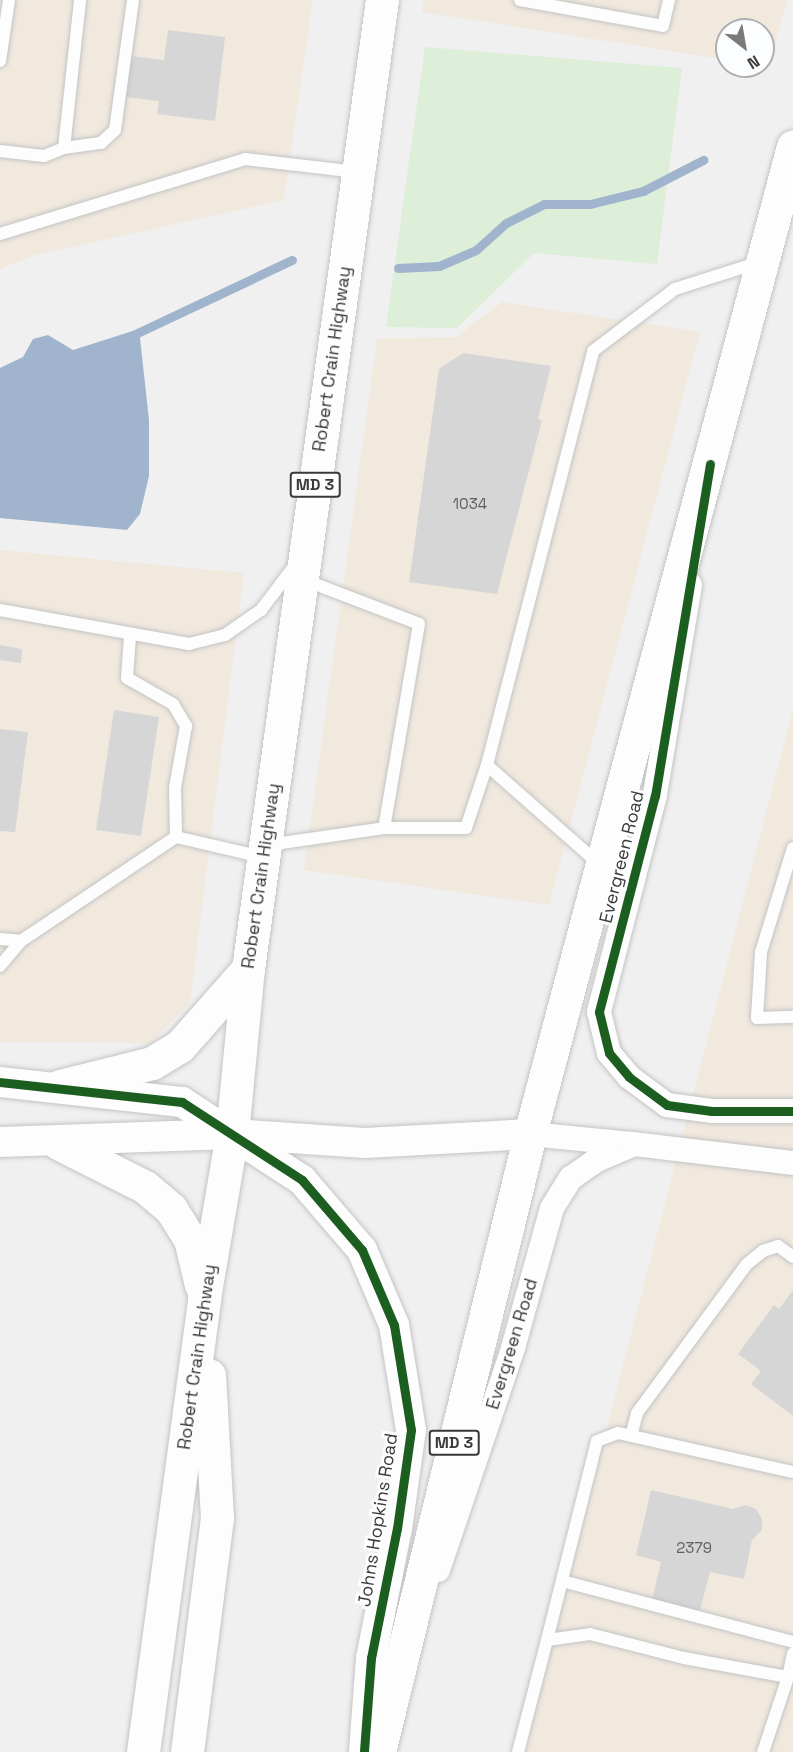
<!DOCTYPE html>
<html>
<head>
<meta charset="utf-8">
<style>
	body { margin:0 }
	#map { position:relative; width:793px; height:1752px; overflow:hidden; background:#f0f0f0; font-family:"Space Grotesk",sans-serif }
	div>[style] { position:absolute }
	.commercial>* { inset:0; background:#f1e9de }
	.green>* { inset:0; background:#ddeed9 }
	.water>* { inset:0; background:#a1b4ce }
	.stream>* { height:9px; margin:-4.5px; padding:0 4.5px; transform-origin:4.5px; border-radius:4.5px; background:#a1b4ce }
	.building>* { inset:0; background:#d6d6d6 }
	.roads { filter:drop-shadow(0 0 2px #c4c4c4) drop-shadow(0 0 2px #c4c4c4) }
	.service>* { height:12px; margin:-6px; padding:0 6px; transform-origin:6px; border-radius:6px; background:#fdfdfd }
	.minor>* { height:24px; margin:-12px; padding:0 12px; transform-origin:12px; border-radius:12px; background:#fdfdfd }
	.tertiary>* { height:30px; margin:-15px; padding:0 15px; transform-origin:15px; border-radius:15px; background:#fdfdfd }
	.trunk>* { height:33px; margin:-16.5px; padding:0 16.5px; transform-origin:16.5px; border-radius:16.5px; background:#fdfdfd }
	.cycleway>* { height:9px; margin:-4.5px; padding:0 4.5px; transform-origin:4.5px; border-radius:4.5px; background:#1b5e20 }
	span { translate:-50% -50%; white-space:nowrap; text-align:center; line-height:1.15; -webkit-text-stroke:6px #fcfdfe; paint-order:stroke }
	.number-label { font-size:15px; color:#606061 }
	.number-label span { -webkit-text-stroke-width:0 }
	.shield-label span { padding:2px 4px; background:#fcfdfe; border:2px solid; border-radius:4px; -webkit-text-stroke-width:0 }
	.shield-label { font-size:16px; color:#39393a; font-weight:700 }
	.street-label { font-size:18px; color:#39393a }
	.north { position:absolute; left:715px; top:18px; width:60px; height:60px; box-sizing:border-box; background:#fcfdfe; border:2px solid #aeafb0; border-radius:50%; rotate:149deg; font-size:16px; font-weight:700; line-height:24px; text-align:center; color:#39393a }
	.north::after { content:''; display:block; margin:auto; width:21px; height:27px; background:#79797a; clip-path:polygon(50% 0,100% 100%,50% 72%,0 100%) }
</style>
</head>
<body>
<div id="map">
	<div class="commercial">
		<div style="clip-path:polygon(0 0,313px 0,284px 200px,36px 255px,0 269px)"></div>
		<div style="clip-path:polygon(424px 0,787px 0,769px 67px,763px 66px,763px 30px,727px 30px,727px 60px,422px 12px)"></div>
		<div style="clip-path:polygon(502px 302px,700px 332px,549px 905px,304px 870px,377px 339px,456px 337px)"></div>
		<div style="clip-path:polygon(0 550px,244px 573px,190px 1003px,151px 1043px,0 1042px)"></div>
		<div style="clip-path:polygon(793px 708px,793px 1752px,523px 1752px)"></div>
	</div>
	<div class="green">
		<div style="clip-path:polygon(425px 47px,682px 68px,657px 264px,534px 253px,457px 328px,386px 327px)"></div>
	</div>
	<div class="water">
		<div style="clip-path:polygon(139px 329px,149px 420px,149px 476px,140px 514px,127px 530px,0 518px,0 368px,23px 357px,33px 339px,48px 335px,73px 350px)"></div>
	</div>
	<div class="stream">
		<div style="left:398px;top:268px;width:41px;rotate:-2.8deg"></div>
		<div style="left:439px;top:266px;width:40px;rotate:-23.4deg"></div>
		<div style="left:476px;top:250px;width:40px;rotate:-42deg"></div>
		<div style="left:506px;top:223px;width:42px;rotate:-26.6deg"></div>
		<div style="left:544px;top:204px;width:46px"></div>
		<div style="left:590px;top:204px;width:55px;rotate:-13.8deg"></div>
		<div style="left:643px;top:191px;width:68px;rotate:-27.3deg"></div>
		<div style="left:131px;top:336px;width:178px;rotate:-25.3deg"></div>
	</div>
	<div class="building">
		<div style="clip-path:polygon(168px 30px,225px 37px,215px 121px,157px 114px,159px 101px,126px 97px,131px 56px,164px 60px)"></div>
		<div style="clip-path:polygon(463px 353px,551px 366px,538px 419px,542px 420px,497px 594px,409px 582px,439px 369px)"></div>
		<div style="clip-path:polygon(0 645px,22px 649px,21px 663px,0 660px)"></div>
		<div style="clip-path:polygon(114px 710px,159px 717px,141px 836px,96px 830px)"></div>
		<div style="clip-path:polygon(0 729px,28px 732px,15px 832px,0 831px)"></div>
		<div style="clip-path:polygon(793px 1290px,793px 1416px,751px 1384px,761px 1371px,738px 1354px,774px 1305px,779px 1309px)"></div>
		<div style="clip-path:polygon(651px 1490px,733px 1509px,746px 1505px,756px 1509px,762px 1519px,762px 1530px,752px 1540px,744px 1579px,710px 1572px,700px 1610px,652px 1600px,661px 1562px,636px 1555px)"></div>
	</div>
	<div class="roads">
		<div class="service">
			<div style="left:520px;top:0;width:145px;rotate:10.3deg"></div>
			<div style="left:663px;top:26px;width:27px;rotate:-77deg"></div>
			<div style="left:0;top:61px;width:62px;rotate:-81.6deg"></div>
			<div style="left:64px;top:148px;width:37px;rotate:-8deg"></div>
			<div style="left:101px;top:143px;width:19px;rotate:-43deg"></div>
			<div style="left:115px;top:130px;width:131px;rotate:-82.1deg"></div>
			<div style="left:0;top:151px;width:44px;rotate:6.5deg"></div>
			<div style="left:44px;top:156px;width:22px;rotate:-22deg"></div>
			<div style="left:64px;top:148px;width:149px;rotate:-83.8deg"></div>
			<div style="left:0;top:234px;width:256px;rotate:-17deg"></div>
			<div style="left:245px;top:159px;width:113px;rotate:6.6deg"></div>
			<div style="left:302px;top:579px;width:125px;rotate:21deg"></div>
			<div style="left:419px;top:624px;width:207px;rotate:99.7deg"></div>
			<div style="left:0;top:610px;width:192px;rotate:10.2deg"></div>
			<div style="left:189px;top:644px;width:37px;rotate:-14deg"></div>
			<div style="left:225px;top:635px;width:44px;rotate:-34.8deg"></div>
			<div style="left:261px;top:610px;width:56px;rotate:-52.9deg"></div>
			<div style="left:130px;top:636px;width:42px;rotate:94.1deg"></div>
			<div style="left:127px;top:678px;width:53px;rotate:29.5deg"></div>
			<div style="left:173px;top:704px;width:26px;rotate:59deg"></div>
			<div style="left:186px;top:726px;width:63px;rotate:100.1deg"></div>
			<div style="left:175px;top:788px;width:49px;rotate:88.8deg"></div>
			<div style="left:176px;top:837px;width:88px;rotate:13.1deg"></div>
			<div style="left:268px;top:845px;width:117px;rotate:-8.3deg"></div>
			<div style="left:384px;top:828px;width:82px"></div>
			<div style="left:466px;top:828px;width:66px;rotate:-71.6deg"></div>
			<div style="left:793px;top:848px;width:109px;rotate:107.1deg"></div>
			<div style="left:761px;top:952px;width:66px;rotate:93.5deg"></div>
			<div style="left:757px;top:1018px;width:36px;rotate:-2deg"></div>
			<div style="left:598px;top:863px;width:148px;rotate:-138.6deg"></div>
			<div style="left:487px;top:765px;width:427px;rotate:-75.6deg"></div>
			<div style="left:593px;top:351px;width:103px;rotate:-37.1deg"></div>
			<div style="left:675px;top:289px;width:86px;rotate:-17.6deg"></div>
			<div style="left:0;top:939px;width:21px;rotate:5deg"></div>
			<div style="left:0;top:966px;width:33px;rotate:-50deg"></div>
			<div style="left:21px;top:941px;width:187px;rotate:-33.9deg"></div>
			<div style="left:631px;top:1436px;width:24px;rotate:-75deg"></div>
			<div style="left:637px;top:1413px;width:185px;rotate:-53.6deg"></div>
			<div style="left:747px;top:1264px;width:21px;rotate:-39deg"></div>
			<div style="left:763px;top:1251px;width:16px;rotate:-18deg"></div>
			<div style="left:778px;top:1246px;width:19px;rotate:36deg"></div>
			<div style="left:562px;top:1581px;width:239px;rotate:14.8deg"></div>
			<div style="left:547px;top:1640px;width:205px;rotate:-75.9deg"></div>
			<div style="left:597px;top:1441px;width:22px;rotate:-21deg"></div>
			<div style="left:618px;top:1433px;width:179px;rotate:12.6deg"></div>
			<div style="left:788px;top:1677px;width:24px;rotate:-78deg"></div>
			<div style="left:518px;top:1752px;width:116px;rotate:-75.5deg"></div>
			<div style="left:547px;top:1640px;width:43px;rotate:-7.9deg"></div>
			<div style="left:590px;top:1634px;width:97px;rotate:14.3deg"></div>
			<div style="left:684px;top:1658px;width:106px;rotate:10.4deg"></div>
			<div style="left:788px;top:1677px;width:79px;rotate:108.4deg"></div>
		</div>
		<div class="minor">
			<div style="left:690px;top:585px;width:213px;rotate:99.5deg"></div>
			<div style="left:655px;top:795px;width:224px;rotate:104.5deg"></div>
			<div style="left:599px;top:1012px;width:42px;rotate:76.3deg"></div>
			<div style="left:609px;top:1053px;width:31px;rotate:50deg"></div>
			<div style="left:629px;top:1077px;width:47px;rotate:36.4deg"></div>
			<div style="left:667px;top:1105px;width:45px;rotate:7.6deg"></div>
			<div style="left:712px;top:1111px;width:81px"></div>
			<div style="left:530px;top:1134px;width:102px;rotate:5.6deg"></div>
			<div style="left:438px;top:1570px;width:234px;rotate:-71.3deg"></div>
			<div style="left:513px;top:1348px;width:145px;rotate:-74.4deg"></div>
			<div style="left:552px;top:1208px;width:36px;rotate:-58deg"></div>
			<div style="left:571px;top:1178px;width:32px;rotate:-35deg"></div>
			<div style="left:597px;top:1160px;width:40px;rotate:-23.4deg"></div>
			<div style="left:634px;top:1144px;width:160px;rotate:6.8deg"></div>
		</div>
		<div class="tertiary">
			<div style="left:0;top:1082px;width:183px;rotate:6.3deg"></div>
			<div style="left:182px;top:1102px;width:143px;rotate:33deg"></div>
			<div style="left:302px;top:1180px;width:92px;rotate:49.4deg"></div>
			<div style="left:362px;top:1250px;width:82px;rotate:66.9deg"></div>
			<div style="left:394px;top:1325px;width:106px;rotate:80.8deg"></div>
			<div style="left:411px;top:1430px;width:99px;rotate:98.1deg"></div>
			<div style="left:397px;top:1528px;width:133px;rotate:101.3deg"></div>
			<div style="left:371px;top:1658px;width:94px;rotate:94.3deg"></div>
			<div style="left:0;top:1142px;width:232px;rotate:-2deg"></div>
			<div style="left:232px;top:1134px;width:133px;rotate:3.9deg"></div>
			<div style="left:365px;top:1143px;width:165px;rotate:-3.1deg"></div>
		</div>
		<div class="trunk">
			<div style="left:60px;top:1086px;width:95px;rotate:-14deg"></div>
			<div style="left:152px;top:1063px;width:33px;rotate:-31deg"></div>
			<div style="left:180px;top:1046px;width:103px;rotate:-48.6deg"></div>
			<div style="left:58px;top:1143px;width:97px;rotate:26.8deg"></div>
			<div style="left:145px;top:1187px;width:34px;rotate:40deg"></div>
			<div style="left:171px;top:1209px;width:36px;rotate:58deg"></div>
			<div style="left:190px;top:1239px;width:47px;rotate:76.6deg"></div>
			<div style="left:143px;top:1752px;width:458px;rotate:-82.3deg"></div>
			<div style="left:204px;top:1298px;width:166px;rotate:-80.3deg"></div>
			<div style="left:232px;top:1134px;width:166px;rotate:-84.5deg"></div>
			<div style="left:248px;top:969px;width:978px;rotate:-82.13deg"></div>
			<div style="left:187px;top:1752px;width:236px;rotate:-82.7deg"></div>
			<div style="left:217px;top:1518px;width:143px;rotate:-93.2deg"></div>
			<div style="left:379px;top:1752px;width:636px;rotate:-76.27deg"></div>
			<div style="left:530px;top:1134px;width:1022px;rotate:-75.09deg"></div>
		</div>
	</div>
	<div class="cycleway">
		<div style="left:710px;top:464px;width:336px;rotate:99.4deg"></div>
		<div style="left:655px;top:795px;width:224px;rotate:104.5deg"></div>
		<div style="left:599px;top:1012px;width:42px;rotate:76.3deg"></div>
		<div style="left:609px;top:1053px;width:31px;rotate:50deg"></div>
		<div style="left:629px;top:1077px;width:47px;rotate:36.4deg"></div>
		<div style="left:667px;top:1105px;width:45px;rotate:7.6deg"></div>
		<div style="left:712px;top:1111px;width:81px"></div>
		<div style="left:0;top:1082px;width:183px;rotate:6.3deg"></div>
		<div style="left:182px;top:1102px;width:143px;rotate:33deg"></div>
		<div style="left:302px;top:1180px;width:92px;rotate:49.4deg"></div>
		<div style="left:362px;top:1250px;width:82px;rotate:66.9deg"></div>
		<div style="left:394px;top:1325px;width:106px;rotate:80.8deg"></div>
		<div style="left:411px;top:1430px;width:99px;rotate:98.1deg"></div>
		<div style="left:397px;top:1528px;width:133px;rotate:101.3deg"></div>
		<div style="left:371px;top:1658px;width:94px;rotate:94.3deg"></div>
	</div>
	<div class="number-label">
		<span style="left:470px;top:504px">1034</span>
		<span style="left:694px;top:1548px">2379</span>
	</div>
	<div class="shield-label">
		<span style="left:315px;top:485px">MD 3</span>
		<span style="left:454px;top:1443px">MD 3</span>
	</div>
	<div class="street-label">
		<span style="left:332px;top:359px;rotate:-82deg">Robert Crain Highway</span>
		<span style="left:622px;top:857px;rotate:-76deg">Evergreen Road</span>
		<span style="left:261px;top:876px;rotate:-82deg">Robert Crain Highway</span>
		<span style="left:512px;top:1344px;rotate:-73deg">Evergreen Road</span>
		<span style="left:197px;top:1357px;rotate:-82deg">Robert Crain Highway</span>
		<span style="left:378px;top:1520px;rotate:-81deg">Johns Hopkins Road</span>
	</div>
	<div class="north">N</div>
</div>
</body>
</html>
